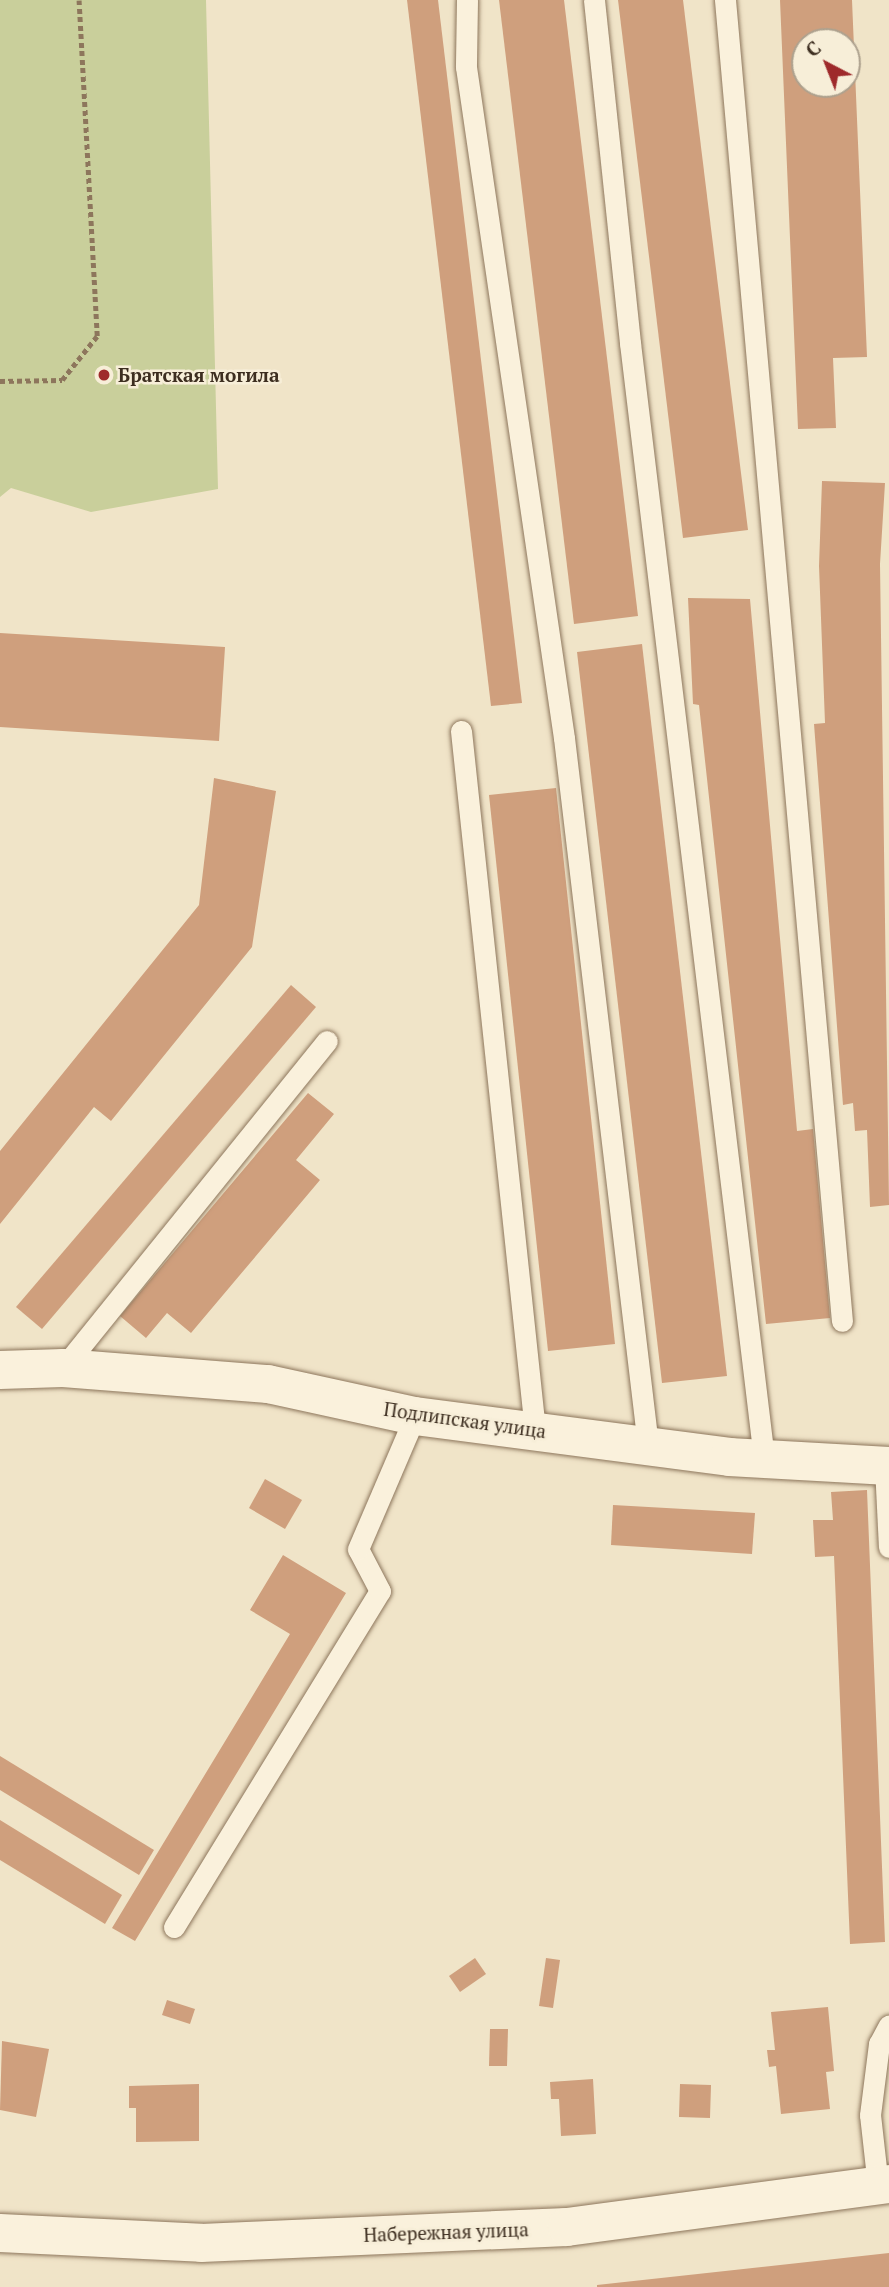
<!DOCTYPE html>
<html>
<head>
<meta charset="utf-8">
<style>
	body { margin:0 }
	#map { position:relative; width:889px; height:2287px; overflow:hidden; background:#f0e4c8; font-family:"PT Serif",serif }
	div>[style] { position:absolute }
	.green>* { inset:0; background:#c9cf9b }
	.building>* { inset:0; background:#cf9f7d }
	.path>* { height:4.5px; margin-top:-2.25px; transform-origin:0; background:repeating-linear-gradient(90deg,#8d765c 0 5px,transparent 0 8.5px) }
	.roads { filter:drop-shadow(0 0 2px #8d765c) drop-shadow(0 0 2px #8d765c) }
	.service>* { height:21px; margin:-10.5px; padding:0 10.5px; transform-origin:10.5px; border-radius:10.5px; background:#faf1dc }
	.minor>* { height:38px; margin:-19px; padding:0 19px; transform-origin:19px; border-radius:19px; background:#faf1dc }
	.dots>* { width:19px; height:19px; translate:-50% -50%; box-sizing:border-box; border:4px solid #f7eed8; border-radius:50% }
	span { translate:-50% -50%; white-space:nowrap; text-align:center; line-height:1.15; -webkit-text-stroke:5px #f7eed8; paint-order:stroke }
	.poi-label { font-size:19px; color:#3d2e20; font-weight:700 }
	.left { translate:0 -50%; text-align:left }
	.street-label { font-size:19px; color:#3d2e20 }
	.north { position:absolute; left:791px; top:28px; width:70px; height:70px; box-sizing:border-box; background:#f7eed8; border:2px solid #ada18e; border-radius:50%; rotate:318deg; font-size:19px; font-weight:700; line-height:28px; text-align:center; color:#3d2e20 }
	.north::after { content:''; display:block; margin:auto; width:24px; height:32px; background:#9e2a2b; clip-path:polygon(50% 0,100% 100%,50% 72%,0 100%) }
</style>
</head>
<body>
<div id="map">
	<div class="green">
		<div style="clip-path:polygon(0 0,206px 0,218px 489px,91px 512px,11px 488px,0 497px)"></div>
	</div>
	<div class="building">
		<div style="clip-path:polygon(407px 0,438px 0,522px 703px,491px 706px)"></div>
		<div style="clip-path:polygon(499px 0,564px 0,638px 616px,574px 624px)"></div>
		<div style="clip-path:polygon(618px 0,683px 0,748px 530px,683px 538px)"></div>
		<div style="clip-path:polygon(evenodd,780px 0,852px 0,867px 357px,833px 358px,836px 428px,798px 429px,780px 0,805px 42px,847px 42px,847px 84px,805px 84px,805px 42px)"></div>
		<div style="clip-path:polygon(822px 481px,885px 483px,880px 564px,889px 1205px,870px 1207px,867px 1130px,855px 1131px,853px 1103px,843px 1105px,814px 724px,825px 723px,819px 566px)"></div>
		<div style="clip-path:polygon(688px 598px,750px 599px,797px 1131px,813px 1129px,830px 1318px,766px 1324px,699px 705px,693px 704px)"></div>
		<div style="clip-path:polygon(0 633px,225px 647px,219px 741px,0 727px)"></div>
		<div style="clip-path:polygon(642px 644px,727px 1376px,662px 1383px,577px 652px)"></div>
		<div style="clip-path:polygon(214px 778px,276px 791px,252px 947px,111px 1121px,94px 1107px,0 1224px,0 1151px,199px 905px)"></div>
		<div style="clip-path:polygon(556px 788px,615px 1344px,548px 1351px,489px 795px)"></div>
		<div style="clip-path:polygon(291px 985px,316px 1007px,42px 1329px,16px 1307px)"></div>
		<div style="clip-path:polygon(308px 1093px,334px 1114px,296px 1160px,320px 1180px,191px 1333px,167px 1313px,146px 1338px,120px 1316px)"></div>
		<div style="clip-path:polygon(265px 1479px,302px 1500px,285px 1529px,249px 1508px)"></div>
		<div style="clip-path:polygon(867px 1490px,885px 1942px,850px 1944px,834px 1556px,815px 1557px,813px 1520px,833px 1520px,831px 1492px)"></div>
		<div style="clip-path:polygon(613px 1505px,755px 1513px,752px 1554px,611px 1545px)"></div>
		<div style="clip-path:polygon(283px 1555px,346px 1593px,135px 1941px,112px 1928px,290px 1634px,250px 1610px)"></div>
		<div style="clip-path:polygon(0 1756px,154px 1850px,139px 1875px,0 1790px)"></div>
		<div style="clip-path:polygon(0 1820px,122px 1895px,105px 1924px,0 1860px)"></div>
		<div style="clip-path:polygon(475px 1958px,486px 1974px,460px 1992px,449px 1976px)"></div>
		<div style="clip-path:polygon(546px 1958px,560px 1960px,553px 2008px,539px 2006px)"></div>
		<div style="clip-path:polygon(167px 2000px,195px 2009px,190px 2024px,162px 2015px)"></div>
		<div style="clip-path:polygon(828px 2007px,834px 2071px,826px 2072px,830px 2109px,781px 2114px,776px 2066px,769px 2067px,767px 2050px,775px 2050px,771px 2012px)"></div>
		<div style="clip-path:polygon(490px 2029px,508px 2029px,507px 2066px,489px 2066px)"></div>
		<div style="clip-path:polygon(2px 2041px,49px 2049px,36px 2117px,0 2110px)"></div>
		<div style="clip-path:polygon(593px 2079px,596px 2134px,561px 2136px,559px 2099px,551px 2099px,550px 2082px)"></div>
		<div style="clip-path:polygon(199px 2084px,199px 2141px,136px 2142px,136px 2108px,129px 2108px,129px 2086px)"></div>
		<div style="clip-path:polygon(680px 2084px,711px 2085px,710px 2118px,679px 2117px)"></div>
		<div style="clip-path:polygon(889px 2253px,889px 2287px,597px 2287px,597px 2285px)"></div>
	</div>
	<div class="path">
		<div style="left:0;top:381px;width:62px;rotate:-0.9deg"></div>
		<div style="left:62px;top:380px;width:56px;rotate:-51.5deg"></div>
		<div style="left:97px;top:336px;width:336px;rotate:-93.1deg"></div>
	</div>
	<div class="roads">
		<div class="service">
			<div style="left:467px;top:0;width:67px;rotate:90.9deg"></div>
			<div style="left:466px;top:67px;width:678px;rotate:81.69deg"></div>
			<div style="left:564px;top:738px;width:713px;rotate:83.23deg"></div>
			<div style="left:594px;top:0;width:345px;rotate:84deg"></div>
			<div style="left:630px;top:343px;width:1124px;rotate:83.15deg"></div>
			<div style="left:725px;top:0;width:1326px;rotate:84.94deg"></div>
			<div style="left:461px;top:731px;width:703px;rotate:83.96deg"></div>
			<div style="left:63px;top:1368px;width:420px;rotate:-51.1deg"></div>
			<div style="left:885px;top:1466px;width:81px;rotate:87.2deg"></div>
			<div style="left:174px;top:1927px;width:394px;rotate:-58.5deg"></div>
			<div style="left:380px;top:1591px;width:47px;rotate:-117.6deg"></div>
			<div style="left:358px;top:1549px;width:145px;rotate:-66.8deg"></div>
			<div style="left:878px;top:2186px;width:71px;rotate:-96.4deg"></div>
			<div style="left:870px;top:2115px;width:72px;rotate:-82.8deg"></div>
			<div style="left:879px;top:2044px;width:21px;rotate:-62deg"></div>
		</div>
		<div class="minor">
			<div style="left:0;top:1370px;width:63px;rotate:-1.8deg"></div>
			<div style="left:63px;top:1368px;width:206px;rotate:4.5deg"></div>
			<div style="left:268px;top:1384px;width:150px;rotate:12.3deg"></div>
			<div style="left:415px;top:1416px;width:317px;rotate:7.4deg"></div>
			<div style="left:729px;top:1457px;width:160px;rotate:3.2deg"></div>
			<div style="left:0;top:2233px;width:201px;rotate:2.8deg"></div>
			<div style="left:201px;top:2243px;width:366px;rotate:-2.5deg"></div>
			<div style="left:567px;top:2227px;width:325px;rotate:-7.6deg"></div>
		</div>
	</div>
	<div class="dots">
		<div style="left:104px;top:375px;background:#9e2a2b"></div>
	</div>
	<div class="poi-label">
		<span class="left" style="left:118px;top:375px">Братская могила</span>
	</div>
	<div class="street-label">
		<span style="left:465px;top:1420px;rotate:8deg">Подлипская улица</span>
		<span style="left:446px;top:2232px;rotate:-2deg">Набережная улица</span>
	</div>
	<div class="north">С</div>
</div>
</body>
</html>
